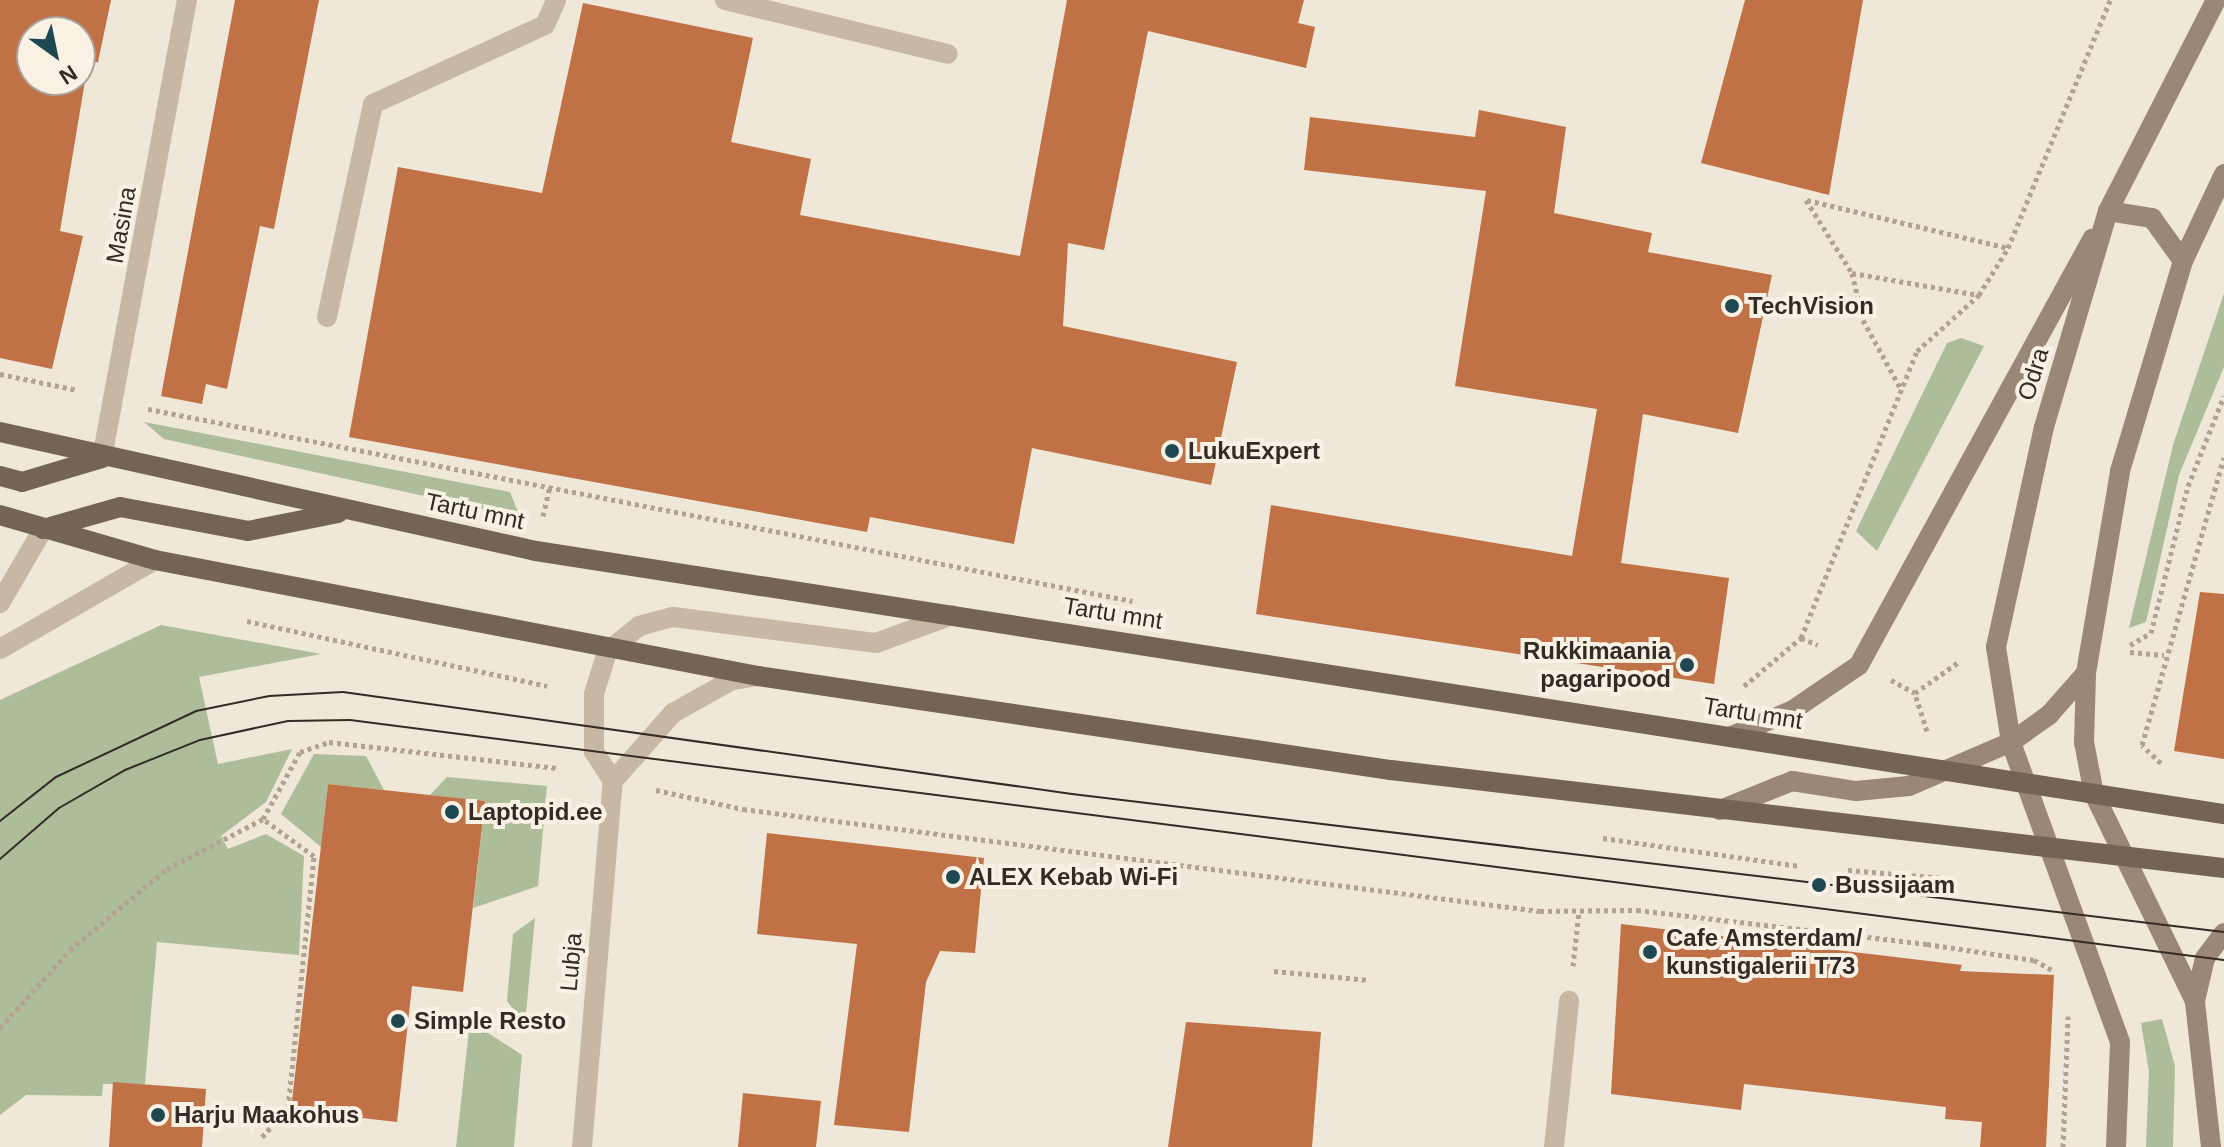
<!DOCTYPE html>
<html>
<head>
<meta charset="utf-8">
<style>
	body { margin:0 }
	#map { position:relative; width:2224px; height:1147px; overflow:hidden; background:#efe7d8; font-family:Arial,sans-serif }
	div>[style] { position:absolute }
	.green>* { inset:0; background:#adbd99 }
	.building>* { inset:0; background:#c07146 }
	.path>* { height:5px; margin-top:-2.5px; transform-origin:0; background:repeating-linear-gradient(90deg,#b2a28f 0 4px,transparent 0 8px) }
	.service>* { height:20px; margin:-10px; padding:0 10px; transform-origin:10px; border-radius:10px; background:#c7b8a5 }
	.minor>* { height:20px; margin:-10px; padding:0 10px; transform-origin:10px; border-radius:10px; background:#c7b8a5 }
	.tertiary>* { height:20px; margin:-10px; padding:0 10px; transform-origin:10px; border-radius:10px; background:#c7b8a5 }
	.secondary>* { height:20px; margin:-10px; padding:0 10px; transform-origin:10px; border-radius:10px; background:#9a8777 }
	.primary>* { height:20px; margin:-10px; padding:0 10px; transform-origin:10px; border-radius:10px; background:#746457 }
	.tram>* { height:2px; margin:-1px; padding:0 1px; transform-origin:1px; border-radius:1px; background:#332b26 }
	.dots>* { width:22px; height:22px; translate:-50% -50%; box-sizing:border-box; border:4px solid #f8f1e4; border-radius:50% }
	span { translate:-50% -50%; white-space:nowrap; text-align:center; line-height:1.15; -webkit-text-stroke:8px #f8f1e4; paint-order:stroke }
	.street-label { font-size:24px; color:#332b26 }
	.poi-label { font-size:24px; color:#332b26; font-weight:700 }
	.left { translate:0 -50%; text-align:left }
	.right { translate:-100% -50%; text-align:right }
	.north { position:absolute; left:16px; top:16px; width:80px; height:80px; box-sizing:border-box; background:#f8f1e4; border:2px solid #a9a298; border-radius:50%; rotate:147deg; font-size:22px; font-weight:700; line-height:32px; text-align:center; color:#332b26 }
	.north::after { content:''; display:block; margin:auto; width:28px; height:36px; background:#1e4852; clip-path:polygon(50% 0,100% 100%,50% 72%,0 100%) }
</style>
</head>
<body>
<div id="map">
	<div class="green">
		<div style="clip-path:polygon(2224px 293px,2224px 367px,2179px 475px,2146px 622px,2129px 628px,2173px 445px)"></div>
		<div style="clip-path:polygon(1961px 338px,1984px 346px,1877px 551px,1856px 531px,1947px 343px)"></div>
		<div style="clip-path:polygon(144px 422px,510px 492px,520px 517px,164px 439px)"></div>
		<div style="clip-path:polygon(161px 625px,321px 654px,199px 677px,218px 764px,292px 749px,266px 802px,221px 836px,228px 849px,266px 834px,304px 856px,299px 955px,157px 942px,145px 1084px,103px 1084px,102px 1096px,26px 1095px,0 1115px,0 700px)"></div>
		<div style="clip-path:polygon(314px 754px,366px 756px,384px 790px,328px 784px,321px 847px,281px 814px)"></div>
		<div style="clip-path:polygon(447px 777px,547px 786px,538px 886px,473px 908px,485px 802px,430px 795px)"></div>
		<div style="clip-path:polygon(535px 918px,525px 1024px,507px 1001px,513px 934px)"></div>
		<div style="clip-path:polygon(2162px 1019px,2175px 1066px,2173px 1147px,2146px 1147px,2149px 1072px,2141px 1023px)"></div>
		<div style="clip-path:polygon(470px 1021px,522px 1055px,514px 1147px,456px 1147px)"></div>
	</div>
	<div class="building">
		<div style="clip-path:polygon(evenodd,0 0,111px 0,98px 62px,88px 63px,60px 231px,83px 236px,52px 369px,0 358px,0 0,32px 32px,80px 32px,80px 80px,32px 80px,32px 32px)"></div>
		<div style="clip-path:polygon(235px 0,319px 0,274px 229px,260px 226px,227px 389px,206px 384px,202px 404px,161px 396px)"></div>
		<div style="clip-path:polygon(1067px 0,1304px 0,1298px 23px,1315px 27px,1306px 68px,1148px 31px,1104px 250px,1068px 243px,1063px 326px,1237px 362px,1211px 485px,1032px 448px,1014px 544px,870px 517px,867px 532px,349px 437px,398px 167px,542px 193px,583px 3px,753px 38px,731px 142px,811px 159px,800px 215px,1020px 256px)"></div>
		<div style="clip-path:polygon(1745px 0,1863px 0,1829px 195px,1701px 163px)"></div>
		<div style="clip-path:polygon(1479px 110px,1566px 127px,1554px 213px,1652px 233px,1648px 252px,1772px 275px,1738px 433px,1643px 414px,1621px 563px,1729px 578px,1714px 684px,1256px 614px,1271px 505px,1572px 556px,1597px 409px,1455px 386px,1486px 191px,1304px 170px,1310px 117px,1475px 137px)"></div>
		<div style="clip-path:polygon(2200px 592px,2224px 594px,2224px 759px,2174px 751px)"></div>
		<div style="clip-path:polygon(328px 784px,485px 801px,463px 992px,412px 986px,397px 1122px,291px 1110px)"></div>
		<div style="clip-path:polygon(767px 833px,984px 858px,975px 953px,940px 951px,926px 982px,909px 1132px,834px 1125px,857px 944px,757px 934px)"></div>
		<div style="clip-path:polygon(1621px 924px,1962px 965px,1960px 971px,2054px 975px,2046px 1147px,1980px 1147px,1982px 1122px,1945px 1119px,1946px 1107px,1744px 1084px,1741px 1110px,1611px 1094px)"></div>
		<div style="clip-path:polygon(1186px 1022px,1321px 1032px,1312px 1147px,1168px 1147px)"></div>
		<div style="clip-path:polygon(113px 1082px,206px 1089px,202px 1147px,109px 1147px)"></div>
		<div style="clip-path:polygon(743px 1093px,821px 1101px,816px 1147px,738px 1147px)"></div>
	</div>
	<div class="path">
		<div style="left:1806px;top:200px;width:86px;rotate:57.8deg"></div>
		<div style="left:1852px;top:273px;width:48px;rotate:76.8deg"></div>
		<div style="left:1863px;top:320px;width:79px;rotate:61.2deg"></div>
		<div style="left:1807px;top:200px;width:207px;rotate:13.4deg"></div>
		<div style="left:1852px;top:273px;width:129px;rotate:9.8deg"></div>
		<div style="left:0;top:374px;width:79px;rotate:11.7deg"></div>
		<div style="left:148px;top:409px;width:1003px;rotate:11.04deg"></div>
		<div style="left:543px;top:516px;width:28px;rotate:-77deg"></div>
		<div style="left:247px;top:621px;width:307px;rotate:12.2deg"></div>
		<div style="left:1801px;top:638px;width:18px;rotate:22deg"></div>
		<div style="left:2130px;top:645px;width:24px;rotate:-30deg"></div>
		<div style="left:2151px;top:633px;width:152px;rotate:-75.9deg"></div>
		<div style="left:2188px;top:486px;width:97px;rotate:-68.2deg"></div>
		<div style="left:2130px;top:652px;width:34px;rotate:5deg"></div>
		<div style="left:1891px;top:680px;width:27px;rotate:28deg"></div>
		<div style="left:1744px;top:686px;width:75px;rotate:-40.1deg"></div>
		<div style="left:1801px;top:638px;width:310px;rotate:-68deg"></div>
		<div style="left:1917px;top:351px;width:84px;rotate:-42.1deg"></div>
		<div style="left:1979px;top:295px;width:55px;rotate:-58.3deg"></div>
		<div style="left:2008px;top:248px;width:268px;rotate:-67.6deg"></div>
		<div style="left:1927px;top:731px;width:40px;rotate:-108deg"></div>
		<div style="left:1915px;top:693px;width:55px;rotate:-35.4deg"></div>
		<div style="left:2161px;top:763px;width:26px;rotate:-137deg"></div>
		<div style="left:2142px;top:745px;width:299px;rotate:-74.1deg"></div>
		<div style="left:656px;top:790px;width:89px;rotate:12.3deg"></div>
		<div style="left:743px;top:809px;width:804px;rotate:7.29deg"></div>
		<div style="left:1540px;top:911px;width:97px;rotate:-0.6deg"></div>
		<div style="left:1637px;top:910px;width:292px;rotate:6.7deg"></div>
		<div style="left:1927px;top:944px;width:108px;rotate:8.5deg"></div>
		<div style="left:2034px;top:960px;width:21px;rotate:29deg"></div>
		<div style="left:1603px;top:838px;width:199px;rotate:8.1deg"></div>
		<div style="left:1848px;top:870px;width:96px;rotate:4.8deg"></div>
		<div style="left:1573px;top:966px;width:55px;rotate:-83.8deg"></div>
		<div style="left:1274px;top:971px;width:95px;rotate:5.4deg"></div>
		<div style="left:0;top:1028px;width:105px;rotate:-48.1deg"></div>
		<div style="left:70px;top:950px;width:126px;rotate:-39.9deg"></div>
		<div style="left:167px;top:869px;width:108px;rotate:-27.5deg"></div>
		<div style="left:263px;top:819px;width:77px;rotate:-61.1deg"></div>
		<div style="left:300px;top:752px;width:31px;rotate:-19deg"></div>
		<div style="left:329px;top:742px;width:229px;rotate:6.5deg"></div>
		<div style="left:262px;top:1137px;width:39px;rotate:-48deg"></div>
		<div style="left:288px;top:1108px;width:253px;rotate:-84.1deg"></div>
		<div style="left:314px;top:856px;width:63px;rotate:-144deg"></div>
		<div style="left:2063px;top:1147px;width:131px;rotate:-87.8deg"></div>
	</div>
	<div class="service">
		<div style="left:725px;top:0;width:229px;rotate:13.6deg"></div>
		<div style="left:327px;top:317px;width:218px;rotate:-77.8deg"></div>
		<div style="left:373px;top:104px;width:189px;rotate:-24.7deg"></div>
		<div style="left:545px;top:25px;width:27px;rotate:-66deg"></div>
	</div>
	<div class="minor">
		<div style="left:102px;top:458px;width:466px;rotate:-79.5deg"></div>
		<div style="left:1554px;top:1147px;width:147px;rotate:-84.1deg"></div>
	</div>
	<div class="tertiary">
		<div style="left:0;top:603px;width:86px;rotate:-59.8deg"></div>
		<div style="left:0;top:649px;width:179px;rotate:-29.9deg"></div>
		<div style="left:613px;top:781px;width:35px;rotate:-123deg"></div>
		<div style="left:594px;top:752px;width:58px;rotate:-90deg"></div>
		<div style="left:594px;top:694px;width:44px;rotate:-72.8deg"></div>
		<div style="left:607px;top:652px;width:41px;rotate:-39.1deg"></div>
		<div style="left:639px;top:626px;width:35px;rotate:-15deg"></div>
		<div style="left:673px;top:617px;width:205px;rotate:7.3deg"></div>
		<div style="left:876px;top:643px;width:81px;rotate:-20.2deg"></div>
		<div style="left:613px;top:781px;width:91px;rotate:-48.6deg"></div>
		<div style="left:673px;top:713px;width:68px;rotate:-29.2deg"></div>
		<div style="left:732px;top:680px;width:25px;rotate:-9deg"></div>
		<div style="left:582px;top:1147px;width:367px;rotate:-85.2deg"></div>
	</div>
	<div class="secondary">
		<div style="left:2108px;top:211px;width:45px;rotate:9deg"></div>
		<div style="left:2152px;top:218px;width:53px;rotate:54.2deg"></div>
		<div style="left:1732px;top:736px;width:66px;rotate:-23.1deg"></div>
		<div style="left:1793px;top:710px;width:80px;rotate:-34.3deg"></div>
		<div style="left:1859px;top:665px;width:486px;rotate:-61.3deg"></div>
		<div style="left:1720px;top:810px;width:78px;rotate:-21.9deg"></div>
		<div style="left:1792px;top:781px;width:65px;rotate:8.9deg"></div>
		<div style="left:1856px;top:791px;width:53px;rotate:-5.4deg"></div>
		<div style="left:1909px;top:786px;width:111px;rotate:-23.3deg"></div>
		<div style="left:2011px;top:742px;width:47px;rotate:-35.4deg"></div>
		<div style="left:2049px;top:715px;width:56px;rotate:-48.6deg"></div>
		<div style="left:2195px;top:1001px;width:44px;rotate:-76.9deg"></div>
		<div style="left:2205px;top:958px;width:31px;rotate:-53deg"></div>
		<div style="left:2116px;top:1147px;width:105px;rotate:-87.8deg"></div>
		<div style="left:2120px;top:1042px;width:319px;rotate:-110deg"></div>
		<div style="left:2011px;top:742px;width:96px;rotate:-99deg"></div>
		<div style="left:1996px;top:647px;width:225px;rotate:-77.7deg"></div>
		<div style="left:2044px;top:427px;width:225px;rotate:-73.5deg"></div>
		<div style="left:2108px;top:211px;width:237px;rotate:-62.9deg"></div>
		<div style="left:2211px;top:1147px;width:147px;rotate:-96.3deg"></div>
		<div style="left:2195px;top:1001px;width:230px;rotate:-116deg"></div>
		<div style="left:2094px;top:794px;width:53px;rotate:-100.9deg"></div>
		<div style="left:2084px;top:742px;width:69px;rotate:-88.3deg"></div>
		<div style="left:2086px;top:673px;width:205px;rotate:-80.4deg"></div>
		<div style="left:2120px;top:471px;width:219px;rotate:-73.3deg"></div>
		<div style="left:2183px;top:261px;width:96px;rotate:-64.8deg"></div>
	</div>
	<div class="primary">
		<div style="left:0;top:432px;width:549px;rotate:12.52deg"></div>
		<div style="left:536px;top:551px;width:1708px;rotate:8.86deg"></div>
		<div style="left:0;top:476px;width:23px;rotate:15deg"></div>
		<div style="left:22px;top:482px;width:84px;rotate:-16.7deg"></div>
		<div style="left:0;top:515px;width:161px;rotate:16.2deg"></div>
		<div style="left:155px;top:560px;width:614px;rotate:10.89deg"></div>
		<div style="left:758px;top:676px;width:640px;rotate:8.45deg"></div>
		<div style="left:1391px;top:770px;width:839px;rotate:6.71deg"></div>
		<div style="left:43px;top:529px;width:80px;rotate:-15.9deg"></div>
		<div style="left:120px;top:507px;width:130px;rotate:10.6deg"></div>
		<div style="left:248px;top:531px;width:92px;rotate:-11.3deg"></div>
	</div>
	<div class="tram">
		<div style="left:0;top:821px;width:71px;rotate:-38.2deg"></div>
		<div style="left:56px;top:777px;width:155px;rotate:-25.2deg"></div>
		<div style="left:196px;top:711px;width:75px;rotate:-11.6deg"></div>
		<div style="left:269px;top:696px;width:74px;rotate:-3.1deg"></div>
		<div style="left:343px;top:692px;width:736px;rotate:7.96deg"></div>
		<div style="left:1072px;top:794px;width:1160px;rotate:6.83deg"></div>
		<div style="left:0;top:859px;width:78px;rotate:-40.8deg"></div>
		<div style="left:59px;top:808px;width:76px;rotate:-29.9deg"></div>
		<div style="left:125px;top:770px;width:81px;rotate:-21.8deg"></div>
		<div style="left:200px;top:740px;width:90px;rotate:-12.2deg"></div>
		<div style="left:288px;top:721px;width:62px;rotate:-0.9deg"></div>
		<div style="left:350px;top:720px;width:1889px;rotate:7.3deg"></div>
	</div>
	<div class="dots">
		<div style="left:1732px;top:306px;background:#1e4852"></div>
		<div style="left:1172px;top:451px;background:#1e4852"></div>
		<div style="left:1687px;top:665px;background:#1e4852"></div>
		<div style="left:452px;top:812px;background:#1e4852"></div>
		<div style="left:953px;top:877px;background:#1e4852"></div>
		<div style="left:1819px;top:885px;background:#1e4852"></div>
		<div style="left:1650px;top:952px;background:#1e4852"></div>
		<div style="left:398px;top:1021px;background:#1e4852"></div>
		<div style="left:158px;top:1115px;background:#1e4852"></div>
	</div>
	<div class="street-label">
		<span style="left:121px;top:225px;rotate:-80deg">Masina</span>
		<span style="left:2033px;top:374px;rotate:-73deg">Odra</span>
		<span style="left:475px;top:511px;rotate:12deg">Tartu mnt</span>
		<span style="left:1113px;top:613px;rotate:9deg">Tartu mnt</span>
		<span style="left:1753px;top:713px;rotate:9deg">Tartu mnt</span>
		<span style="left:571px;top:962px;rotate:-85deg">Lubja</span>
	</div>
	<div class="poi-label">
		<span class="left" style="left:1748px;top:306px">TechVision</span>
		<span class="left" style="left:1188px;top:451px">LukuExpert</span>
		<span class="right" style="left:1671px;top:665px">Rukkimaania<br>pagaripood</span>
		<span class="left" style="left:468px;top:812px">Laptopid.ee</span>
		<span class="left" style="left:969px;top:877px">ALEX Kebab Wi-Fi</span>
		<span class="left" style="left:1835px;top:885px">Bussijaam</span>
		<span class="left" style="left:1666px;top:952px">Cafe Amsterdam/<br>kunstigalerii T73</span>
		<span class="left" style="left:414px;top:1021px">Simple Resto</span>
		<span class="left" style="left:174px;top:1115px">Harju Maakohus</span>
	</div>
	<div class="north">N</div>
</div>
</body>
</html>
